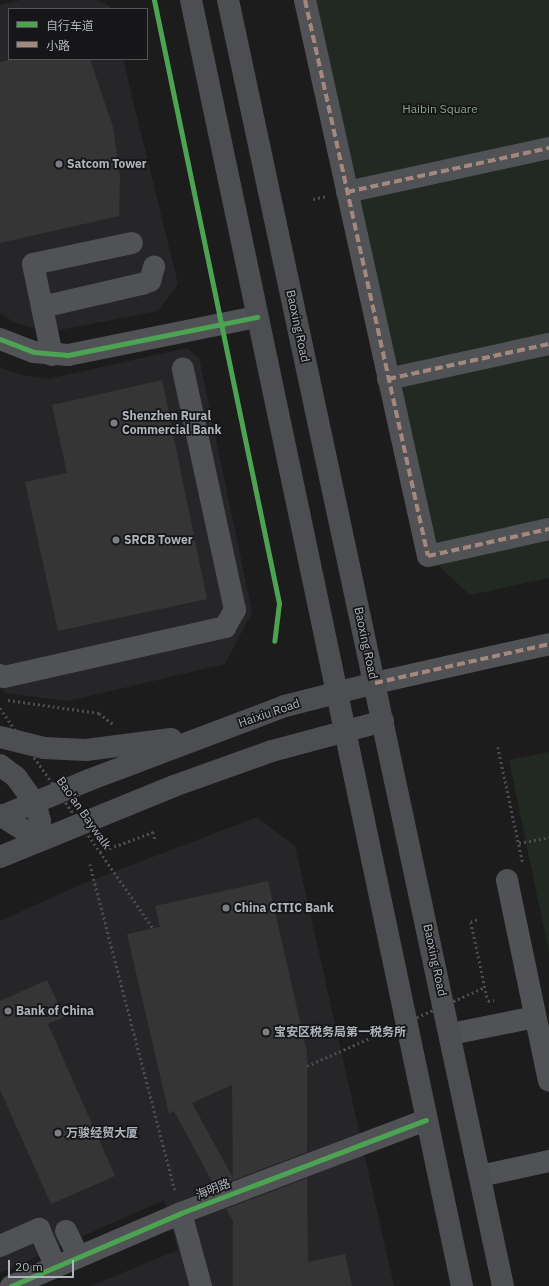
<!DOCTYPE html>
<html>
<head>
<meta charset="utf-8">
<style>
	body { margin:0 }
	#map { position:relative; width:549px; height:1286px; overflow:hidden; background:#1c1c1c; font-family:"IBM Plex Sans","Noto Sans SC",sans-serif }
	div>[style] { position:absolute }
	.built>* { inset:0; background:#262628 }
	.green>* { inset:0; background:#222922 }
	.building>* { inset:0; background:#353536 }
	.path>* { height:2.5px; margin-top:-1.25px; transform-origin:0; background:repeating-linear-gradient(90deg,#4c4d50 0 2px,transparent 0 5px) }
	.minor>* { height:22px; margin:-11px; padding:0 11px; transform-origin:11px; border-radius:11px; background:#505255 }
	.major>* { height:22px; margin:-11px; padding:0 11px; transform-origin:11px; border-radius:11px; background:#4d4e51 }
	.path-bridge>* { height:2.5px; margin-top:-1.25px; transform-origin:0; background:repeating-linear-gradient(90deg,#4c4d50 0 2px,transparent 0 5px) }
	.quiet>* { height:4px; margin-top:-2px; transform-origin:0; background:repeating-linear-gradient(90deg,#a5887d 0 8px,transparent 0 12px) }
	.cycleway>* { height:5px; margin:-2.5px; padding:0 2.5px; transform-origin:2.5px; border-radius:2.5px; background:#4ca352 }
	.dots>* { width:11px; height:11px; translate:-50% -50%; box-sizing:border-box; border:2px solid #161618; border-radius:50% }
	span { translate:-50% -50%; white-space:nowrap; text-align:center; line-height:1.15; -webkit-text-stroke:3.5px #161618; paint-order:stroke }
	.park-label { font-size:12px; color:#87a686 }
	.poi-label { font-size:12px; color:#aeb4bc; font-weight:700 }
	.left { translate:0 -50%; text-align:left }
	.street-label { font-size:12px; color:#aeb4bc }
	.legend { position:absolute; left:8px; top:8px; width:140px; height:52px; box-sizing:border-box; background:#161618; border:1px solid #53555a; margin:0; padding:5px 7px; list-style:none; font-size:12px; color:#aeb4bc }
	.legend li { display:flex; align-items:center; gap:8px; height:20px }
	.legend b { width:20px; border:1px solid #53555a }
	.scale { position:absolute; left:8px; top:1260px; width:66px; height:18px; box-sizing:border-box; border:2px solid #aeb4bc; border-top:0; padding-left:5px; font-size:12px; line-height:14px; white-space:nowrap; color:#aeb4bc; -webkit-text-stroke:3px #161618; paint-order:stroke }
</style>
</head>
<body>
<div id="map">
	<div class="built">
		<div style="clip-path:polygon(21px 0,97px 0,110px 6px,111px 9px,9px 9px,9px 59px,123px 59px,178px 284px,158px 311px,49px 332px,15px 323px,0 313px,0 5px)"></div>
		<div style="clip-path:polygon(187px 348px,199px 358px,252px 612px,225px 664px,68px 701px,6px 693px,0 689px,0 367px,21px 375px,48px 379px)"></div>
		<div style="clip-path:polygon(257px 817px,295px 846px,394px 1286px,90px 1286px,178px 1250px,164px 1200px,0 1273px,0 921px,82px 884px)"></div>
	</div>
	<div class="green">
		<div style="clip-path:polygon(305px 0,549px 0,549px 578px,470px 595px,428px 556px)"></div>
		<div style="clip-path:polygon(549px 752px,549px 953px,509px 760px)"></div>
	</div>
	<div class="building">
		<div style="clip-path:polygon(12px 59px,90px 59px,113px 127px,120px 177px,119px 216px,0 243px,0 62px)"></div>
		<div style="clip-path:polygon(162px 380px,207px 599px,58px 631px,25px 482px,67px 473px,52px 405px)"></div>
		<div style="clip-path:polygon(evenodd,268px 881px,307px 1052px,307px 1152px,215px 1187px,174px 1111px,169px 1114px,127px 934px,160px 927px,155px 906px,268px 881px,232px 1085px,233px 1178px,192px 1103px,232px 1085px)"></div>
		<div style="clip-path:polygon(47px 980px,64px 1017px,48px 1024px,115px 1176px,51px 1204px,0 1090px,0 1001px)"></div>
		<div style="clip-path:polygon(307px 1178px,308px 1262px,345px 1254px,352px 1286px,233px 1286px,233px 1221px,226px 1209px)"></div>
	</div>
	<div class="path">
		<div style="left:313px;top:199px;width:14px;rotate:-12deg"></div>
		<div style="left:8px;top:700px;width:92px;rotate:8.1deg"></div>
		<div style="left:99px;top:713px;width:18px;rotate:38deg"></div>
		<div style="left:498px;top:747px;width:120px;rotate:77.9deg"></div>
		<div style="left:519px;top:843px;width:31px;rotate:-11deg"></div>
		<div style="left:100px;top:852px;width:57px;rotate:-20.7deg"></div>
		<div style="left:153px;top:832px;width:7px;rotate:74deg"></div>
		<div style="left:90px;top:864px;width:340px;rotate:75.4deg"></div>
		<div style="left:477px;top:920px;width:6px;rotate:162deg"></div>
		<div style="left:471px;top:922px;width:81px;rotate:77.9deg"></div>
		<div style="left:488px;top:1001px;width:6px;rotate:-9deg"></div>
	</div>
	<div class="minor">
		<div style="left:305px;top:0;width:569px;rotate:77.53deg"></div>
		<div style="left:428px;top:556px;width:124px;rotate:-12.6deg"></div>
		<div style="left:347px;top:192px;width:207px;rotate:-12.3deg"></div>
		<div style="left:42px;top:307px;width:103px;rotate:-13deg"></div>
		<div style="left:142px;top:284px;width:9px;rotate:-21deg"></div>
		<div style="left:150px;top:281px;width:15px;rotate:-74deg"></div>
		<div style="left:0;top:339px;width:36px;rotate:21deg"></div>
		<div style="left:34px;top:352px;width:34px;rotate:5deg"></div>
		<div style="left:68px;top:355px;width:193px;rotate:-11.4deg"></div>
		<div style="left:52px;top:355px;width:93px;rotate:-101.8deg"></div>
		<div style="left:33px;top:264px;width:101px;rotate:-12deg"></div>
		<div style="left:388px;top:379px;width:165px;rotate:-12.3deg"></div>
		<div style="left:0;top:675px;width:4px;rotate:27deg"></div>
		<div style="left:4px;top:677px;width:227px;rotate:-12.7deg"></div>
		<div style="left:225px;top:627px;width:20px;rotate:-60deg"></div>
		<div style="left:235px;top:610px;width:247px;rotate:-102.2deg"></div>
		<div style="left:375px;top:683px;width:178px;rotate:-12.6deg"></div>
		<div style="left:507px;top:880px;width:205px;rotate:78.2deg"></div>
		<div style="left:451px;top:1034px;width:86px;rotate:-11.4deg"></div>
		<div style="left:480px;top:1176px;width:71px;rotate:-12.3deg"></div>
		<div style="left:181px;top:1213px;width:76px;rotate:74.7deg"></div>
		<div style="left:66px;top:1231px;width:28px;rotate:64deg"></div>
		<div style="left:0;top:1246px;width:43px;rotate:-23.6deg"></div>
		<div style="left:39px;top:1229px;width:39px;rotate:66deg"></div>
		<div style="left:11px;top:1286px;width:185px;rotate:-23.2deg"></div>
		<div style="left:181px;top:1213px;width:262px;rotate:-20.8deg"></div>
	</div>
	<div class="major">
		<div style="left:191px;top:0;width:1314px;rotate:78.1deg"></div>
		<div style="left:228px;top:0;width:1315px;rotate:77.93deg"></div>
		<div style="left:0;top:737px;width:45px;rotate:14deg"></div>
		<div style="left:44px;top:748px;width:42px;rotate:2.7deg"></div>
		<div style="left:86px;top:750px;width:86px;rotate:-7.4deg"></div>
		<div style="left:0;top:765px;width:20px;rotate:37deg"></div>
		<div style="left:16px;top:777px;width:32px;rotate:54deg"></div>
		<div style="left:35px;top:803px;width:19px;rotate:74deg"></div>
		<div style="left:40px;top:821px;width:19px;rotate:93deg"></div>
		<div style="left:0;top:815px;width:46px;rotate:32.7deg"></div>
		<div style="left:0;top:817px;width:96px;rotate:-22.6deg"></div>
		<div style="left:89px;top:780px;width:210px;rotate:-20.7deg"></div>
		<div style="left:285px;top:706px;width:93px;rotate:-14.3deg"></div>
		<div style="left:0;top:857px;width:188px;rotate:-22.2deg"></div>
		<div style="left:174px;top:786px;width:104px;rotate:-19.7deg"></div>
		<div style="left:272px;top:751px;width:115px;rotate:-15.1deg"></div>
	</div>
	<div class="path-bridge">
		<div style="left:0;top:708px;width:268px;rotate:55.2deg"></div>
		<div style="left:307px;top:1066px;width:195px;rotate:-23.9deg"></div>
	</div>
	<div class="quiet">
		<div style="left:305px;top:0;width:569px;rotate:77.53deg"></div>
		<div style="left:428px;top:556px;width:124px;rotate:-12.6deg"></div>
		<div style="left:347px;top:192px;width:207px;rotate:-12.3deg"></div>
		<div style="left:388px;top:379px;width:165px;rotate:-12.3deg"></div>
		<div style="left:375px;top:683px;width:178px;rotate:-12.6deg"></div>
	</div>
	<div class="cycleway">
		<div style="left:154px;top:0;width:616px;rotate:78.29deg"></div>
		<div style="left:279px;top:603px;width:38px;rotate:97deg"></div>
		<div style="left:0;top:339px;width:36px;rotate:21deg"></div>
		<div style="left:34px;top:352px;width:34px;rotate:5deg"></div>
		<div style="left:68px;top:355px;width:193px;rotate:-11.4deg"></div>
		<div style="left:11px;top:1286px;width:185px;rotate:-23.2deg"></div>
		<div style="left:181px;top:1213px;width:262px;rotate:-20.8deg"></div>
	</div>
	<div class="dots">
		<div style="left:59px;top:164px;background:#7b7f84"></div>
		<div style="left:114px;top:423px;background:#7b7f84"></div>
		<div style="left:116px;top:540px;background:#7b7f84"></div>
		<div style="left:226px;top:908px;background:#7b7f84"></div>
		<div style="left:8px;top:1011px;background:#7b7f84"></div>
		<div style="left:266px;top:1032px;background:#7b7f84"></div>
		<div style="left:58px;top:1133px;background:#7b7f84"></div>
	</div>
	<div class="park-label">
		<span style="left:440px;top:109px">Haibin Square</span>
	</div>
	<div class="poi-label">
		<span class="left" style="left:67px;top:164px">Satcom Tower</span>
		<span class="left" style="left:122px;top:423px">Shenzhen Rural<br>Commercial Bank</span>
		<span class="left" style="left:124px;top:540px">SRCB Tower</span>
		<span class="left" style="left:234px;top:908px">China CITIC Bank</span>
		<span class="left" style="left:16px;top:1011px">Bank of China</span>
		<span class="left" style="left:274px;top:1032px">宝安区税务局第一税务所</span>
		<span class="left" style="left:66px;top:1133px">万骏经贸大厦</span>
	</div>
	<div class="street-label">
		<span style="left:298px;top:326px;rotate:78deg">Baoxing Road</span>
		<span style="left:366px;top:643px;rotate:78deg">Baoxing Road</span>
		<span style="left:269px;top:713px;rotate:-19deg">Haixiu Road</span>
		<span style="left:84px;top:813px;rotate:55deg">Bao'an Baywalk</span>
		<span style="left:435px;top:960px;rotate:78deg">Baoxing Road</span>
		<span style="left:213px;top:1189px;rotate:-21deg">海明路</span>
	</div>
	<ul class="legend">
	<li><b style="height:5px;background:#4ca352"></b>自行车道</li>
	<li><b style="height:5px;background:#a5887d"></b>小路</li>
	</ul>
	<div class="scale">20 m</div>
</div>
</body>
</html>
